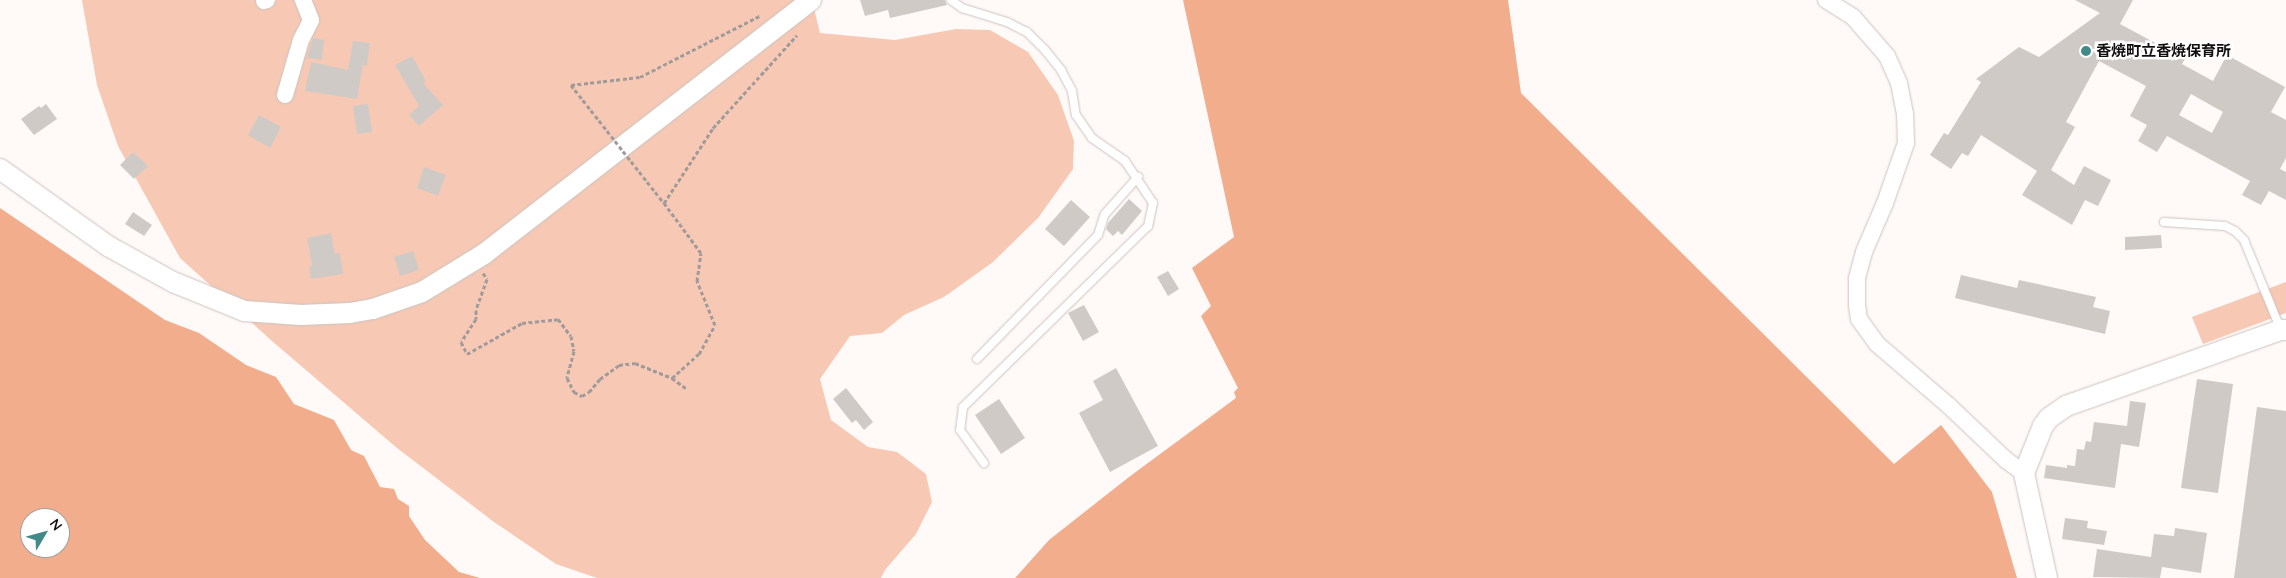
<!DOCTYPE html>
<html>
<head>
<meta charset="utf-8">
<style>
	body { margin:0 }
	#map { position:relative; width:2286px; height:578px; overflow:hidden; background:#fff9f7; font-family:Quicksand,"Noto Sans JP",sans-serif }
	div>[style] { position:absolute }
	.green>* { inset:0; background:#f7c9b4 }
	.water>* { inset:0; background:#f2ad8d }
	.building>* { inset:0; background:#d0cac7 }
	.path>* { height:3px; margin-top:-1.5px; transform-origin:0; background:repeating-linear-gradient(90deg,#a09b9a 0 4px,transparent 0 6.5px) }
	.roads { filter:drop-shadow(0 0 1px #cbc4c1) drop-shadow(0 0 1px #cbc4c1) }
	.service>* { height:8px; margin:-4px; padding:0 4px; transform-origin:4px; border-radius:4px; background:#fff }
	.minor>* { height:16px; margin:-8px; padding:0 8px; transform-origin:8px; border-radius:8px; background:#fff }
	.tertiary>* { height:20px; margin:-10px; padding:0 10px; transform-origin:10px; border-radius:10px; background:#fff }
	.path-bridge>* { height:3px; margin-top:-1.5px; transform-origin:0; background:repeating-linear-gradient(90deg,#a09b9a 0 4px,transparent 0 6.5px) }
	.dots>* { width:14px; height:14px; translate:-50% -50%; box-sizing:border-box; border:2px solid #fff; border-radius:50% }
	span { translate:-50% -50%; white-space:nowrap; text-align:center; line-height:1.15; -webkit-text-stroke:5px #fff; paint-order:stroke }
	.poi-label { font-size:15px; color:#120f0f; font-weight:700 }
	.left { translate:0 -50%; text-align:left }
	.north { position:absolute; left:20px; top:508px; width:50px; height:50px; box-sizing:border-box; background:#fff; border:1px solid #a09f9f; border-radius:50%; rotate:53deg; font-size:14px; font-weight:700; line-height:20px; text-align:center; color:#120f0f }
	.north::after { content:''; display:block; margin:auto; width:18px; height:22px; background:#428a8a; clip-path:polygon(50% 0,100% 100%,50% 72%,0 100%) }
</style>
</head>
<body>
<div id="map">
	<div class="green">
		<div style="clip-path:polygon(82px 0,812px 0,820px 33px,895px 40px,956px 29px,990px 30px,1028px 52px,1058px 95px,1074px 141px,1073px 169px,1038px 218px,993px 262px,944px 297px,904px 315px,882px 333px,850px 336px,820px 379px,831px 420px,868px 447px,897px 452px,926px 474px,932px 502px,916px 534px,885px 570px,881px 578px,597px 578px,556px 564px,494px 522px,397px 448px,272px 341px,180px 258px,118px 146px,97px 85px)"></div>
		<div style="clip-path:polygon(2286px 282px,2286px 313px,2203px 344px,2192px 317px)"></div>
	</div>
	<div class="water">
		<div style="clip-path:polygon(1183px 0,1508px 0,1521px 93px,1894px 464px,1941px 425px,1992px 492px,2017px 578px,1015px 578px,1049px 540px,1129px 477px,1236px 398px,1234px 392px,1238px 388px,1201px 316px,1211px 306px,1192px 268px,1234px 237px)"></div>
		<div style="clip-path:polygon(evenodd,0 208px,165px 320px,199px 333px,246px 365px,276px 377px,294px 404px,334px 420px,351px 450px,364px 456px,380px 487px,394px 489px,398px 499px,409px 506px,409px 516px,425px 540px,459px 572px,480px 578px,0 578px,0 208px,30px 518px,60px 518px,60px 548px,30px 548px,30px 518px)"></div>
	</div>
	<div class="building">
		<div style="clip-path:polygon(860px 0,945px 0,947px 5px,890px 18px,888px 10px,865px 16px)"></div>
		<div style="clip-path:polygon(evenodd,2075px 0,2133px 0,2120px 24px,2185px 59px,2182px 64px,2213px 81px,2227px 55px,2285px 87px,2271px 112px,2286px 120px,2286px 158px,2280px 169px,2286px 172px,2286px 200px,2269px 191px,2261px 205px,2242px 195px,2250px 181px,2167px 136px,2157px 152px,2138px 141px,2147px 125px,2130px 116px,2146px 86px,2099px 61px,2066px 122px,2075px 127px,2051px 170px,2074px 185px,2084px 166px,2111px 180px,2098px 206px,2085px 200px,2072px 225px,2022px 195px,2037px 171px,1981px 135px,1968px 156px,1962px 153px,1951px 169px,1930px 155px,1944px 133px,1948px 135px,1981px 82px,1976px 79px,2019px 47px,2039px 57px,2100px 13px,2075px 0,2191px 94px,2223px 112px,2212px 133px,2179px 115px,2191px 94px)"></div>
		<div style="clip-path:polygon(313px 38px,324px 40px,322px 60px,307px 58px)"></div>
		<div style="clip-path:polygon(353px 41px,370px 43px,367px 66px,363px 65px,357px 99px,305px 91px,311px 62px,348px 70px)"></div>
		<div style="clip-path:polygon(412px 56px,426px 81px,423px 83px,443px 105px,419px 126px,409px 115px,419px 106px,395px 65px)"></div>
		<div style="clip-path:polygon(46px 104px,57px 119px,34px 135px,21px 119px,39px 106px,41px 108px)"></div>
		<div style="clip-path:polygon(368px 104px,372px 132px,357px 134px,353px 106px)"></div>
		<div style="clip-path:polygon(259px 115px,281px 127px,270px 148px,248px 135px)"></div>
		<div style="clip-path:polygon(133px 152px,148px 166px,134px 179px,120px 165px)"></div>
		<div style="clip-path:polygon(424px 167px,446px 175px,438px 196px,417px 188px)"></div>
		<div style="clip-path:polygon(1129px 199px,1142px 211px,1122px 235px,1118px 231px,1113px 236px,1106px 229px,1108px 223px)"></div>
		<div style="clip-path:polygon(1071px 200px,1090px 217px,1064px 246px,1045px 229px)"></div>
		<div style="clip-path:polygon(133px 212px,152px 225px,144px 236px,125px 224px)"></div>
		<div style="clip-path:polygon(331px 233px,335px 254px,340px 253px,343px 274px,311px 279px,309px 266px,312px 266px,307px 238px)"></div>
		<div style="clip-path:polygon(2161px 235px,2162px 248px,2125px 250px,2125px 237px)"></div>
		<div style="clip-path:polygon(413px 251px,419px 270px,400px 276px,394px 257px)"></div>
		<div style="clip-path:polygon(1168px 271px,1179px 289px,1168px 296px,1157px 277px)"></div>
		<div style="clip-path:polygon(1961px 275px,2017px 288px,2019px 280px,2096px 297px,2093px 307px,2110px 311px,2105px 334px,1955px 298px)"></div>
		<div style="clip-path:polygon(1084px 305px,1099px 332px,1083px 341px,1068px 313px)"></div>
		<div style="clip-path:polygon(1116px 368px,1158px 446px,1110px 472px,1079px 413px,1103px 400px,1093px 381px)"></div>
		<div style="clip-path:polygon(2197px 379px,2233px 384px,2218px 493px,2181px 488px)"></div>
		<div style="clip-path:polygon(846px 388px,873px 422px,864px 430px,856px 420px,852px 423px,833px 399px)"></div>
		<div style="clip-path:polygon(999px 399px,1025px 438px,1001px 454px,975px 415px)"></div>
		<div style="clip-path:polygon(2130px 401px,2146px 403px,2139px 447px,2121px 444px,2115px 488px,2044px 478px,2046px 465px,2067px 468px,2067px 465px,2075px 466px,2077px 449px,2084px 450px,2086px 441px,2091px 442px,2094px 422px,2127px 426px)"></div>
		<div style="clip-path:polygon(2257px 407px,2286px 411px,2286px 578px,2234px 578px)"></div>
		<div style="clip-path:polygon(2065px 518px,2088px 521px,2087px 528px,2107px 531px,2104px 545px,2062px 539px)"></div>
		<div style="clip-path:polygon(2175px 528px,2207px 533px,2201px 573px,2162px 567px,2160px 578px,2093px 577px,2097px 549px,2151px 557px,2154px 534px,2174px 536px)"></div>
	</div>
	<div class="path">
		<div style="left:571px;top:85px;width:69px;rotate:-6.6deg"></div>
		<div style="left:640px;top:77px;width:136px;rotate:-27.1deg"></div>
		<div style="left:483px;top:273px;width:7px;rotate:56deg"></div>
		<div style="left:487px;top:279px;width:33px;rotate:110deg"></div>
		<div style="left:476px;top:310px;width:9px;rotate:90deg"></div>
		<div style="left:476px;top:319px;width:27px;rotate:123deg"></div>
		<div style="left:461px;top:342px;width:13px;rotate:63deg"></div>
		<div style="left:467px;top:354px;width:63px;rotate:-29.4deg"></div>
		<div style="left:522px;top:323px;width:36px;rotate:-6deg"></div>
		<div style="left:558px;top:319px;width:21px;rotate:53deg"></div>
		<div style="left:571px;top:336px;width:15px;rotate:79deg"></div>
		<div style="left:574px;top:351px;width:28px;rotate:105deg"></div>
		<div style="left:567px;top:378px;width:16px;rotate:63deg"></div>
		<div style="left:574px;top:392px;width:9px;rotate:27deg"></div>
		<div style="left:582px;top:396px;width:8px;rotate:-30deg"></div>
		<div style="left:589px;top:392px;width:17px;rotate:-50deg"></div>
		<div style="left:600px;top:379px;width:24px;rotate:-36deg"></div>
		<div style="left:619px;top:365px;width:16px;rotate:-7deg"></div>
		<div style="left:635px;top:363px;width:40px;rotate:22deg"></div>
		<div style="left:672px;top:378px;width:19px;rotate:36deg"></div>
		<div style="left:672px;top:378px;width:36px;rotate:-42deg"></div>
		<div style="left:699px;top:354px;width:33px;rotate:-61deg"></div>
		<div style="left:715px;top:325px;width:48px;rotate:-112.2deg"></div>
		<div style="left:697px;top:281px;width:28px;rotate:-82deg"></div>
		<div style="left:701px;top:253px;width:62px;rotate:-126.5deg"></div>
		<div style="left:664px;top:203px;width:90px;rotate:-56.8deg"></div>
		<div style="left:713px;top:128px;width:125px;rotate:-47.9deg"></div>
	</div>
	<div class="roads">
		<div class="service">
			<div style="left:951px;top:0;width:14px;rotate:36deg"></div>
			<div style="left:962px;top:8px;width:47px;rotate:17.3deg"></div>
			<div style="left:1007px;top:22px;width:22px;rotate:27deg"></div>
			<div style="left:1027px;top:32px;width:25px;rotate:45deg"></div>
			<div style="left:1045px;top:50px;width:26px;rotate:51deg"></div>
			<div style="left:1061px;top:70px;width:24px;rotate:62deg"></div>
			<div style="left:1072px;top:91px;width:24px;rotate:81deg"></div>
			<div style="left:1076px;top:115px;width:28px;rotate:55deg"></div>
			<div style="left:1092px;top:138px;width:40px;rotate:34.9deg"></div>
			<div style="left:1125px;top:161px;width:50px;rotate:56.3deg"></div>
			<div style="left:1153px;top:203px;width:24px;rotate:102deg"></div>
			<div style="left:1148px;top:226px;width:259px;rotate:135.6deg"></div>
			<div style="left:963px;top:407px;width:23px;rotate:97deg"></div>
			<div style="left:960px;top:430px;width:41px;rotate:54deg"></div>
			<div style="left:2164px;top:222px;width:61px;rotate:3.8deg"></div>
			<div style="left:2225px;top:226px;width:11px;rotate:27deg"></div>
			<div style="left:2235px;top:231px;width:13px;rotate:45deg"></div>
			<div style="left:2244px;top:240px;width:97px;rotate:67.7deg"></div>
			<div style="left:977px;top:359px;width:173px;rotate:-45.7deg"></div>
			<div style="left:1098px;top:235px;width:22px;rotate:-72deg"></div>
			<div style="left:1105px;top:214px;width:50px;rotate:-48.3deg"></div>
		</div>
		<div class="minor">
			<div style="left:1826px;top:0;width:32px;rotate:32deg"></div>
			<div style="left:1853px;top:17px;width:52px;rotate:48.9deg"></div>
			<div style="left:1887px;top:56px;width:30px;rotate:66deg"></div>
			<div style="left:1899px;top:83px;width:32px;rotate:79deg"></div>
			<div style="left:1905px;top:114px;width:29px;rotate:88deg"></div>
			<div style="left:1906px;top:143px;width:64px;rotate:109.3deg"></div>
			<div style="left:1885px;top:203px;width:53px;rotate:113.2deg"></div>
			<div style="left:1864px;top:252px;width:28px;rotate:105deg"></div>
			<div style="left:1857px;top:279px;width:26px;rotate:90deg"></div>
			<div style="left:1857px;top:305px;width:14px;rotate:82deg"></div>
			<div style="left:1859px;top:319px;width:31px;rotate:54deg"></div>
			<div style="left:1877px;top:344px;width:94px;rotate:40.7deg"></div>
			<div style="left:1948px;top:405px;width:80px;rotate:43.5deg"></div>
			<div style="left:2006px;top:460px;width:22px;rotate:36deg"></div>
			<div style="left:264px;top:1px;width:3px;rotate:-18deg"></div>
			<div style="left:285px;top:95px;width:57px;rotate:-73.8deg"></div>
			<div style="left:301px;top:40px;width:22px;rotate:-63deg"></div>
			<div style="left:311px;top:20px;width:22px;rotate:-112deg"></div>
		</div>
		<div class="tertiary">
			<div style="left:0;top:169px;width:133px;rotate:35.5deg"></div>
			<div style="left:108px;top:246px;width:74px;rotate:29deg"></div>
			<div style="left:173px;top:282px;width:77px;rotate:22.2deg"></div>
			<div style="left:244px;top:311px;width:57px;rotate:4deg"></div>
			<div style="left:301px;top:315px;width:49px;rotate:-2.3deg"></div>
			<div style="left:350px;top:313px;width:23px;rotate:-10deg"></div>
			<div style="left:373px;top:309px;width:52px;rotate:-19.1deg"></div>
			<div style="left:422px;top:292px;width:73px;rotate:-31.5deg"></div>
			<div style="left:484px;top:254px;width:414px;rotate:-37.8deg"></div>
			<div style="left:2047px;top:578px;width:107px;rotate:-102.4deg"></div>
			<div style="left:2024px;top:473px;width:51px;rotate:-68deg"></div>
			<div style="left:2043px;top:426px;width:10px;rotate:-53deg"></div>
			<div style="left:2049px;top:418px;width:21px;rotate:-35deg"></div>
			<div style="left:2066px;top:406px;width:228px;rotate:-19.5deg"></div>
			<div style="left:2281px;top:330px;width:5px"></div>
		</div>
	</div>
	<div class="path-bridge">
		<div style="left:571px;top:85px;width:150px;rotate:51.8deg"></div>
	</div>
	<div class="dots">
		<div style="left:2086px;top:51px;background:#428a8a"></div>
	</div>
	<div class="poi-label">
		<span class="left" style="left:2096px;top:51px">香焼町立香焼保育所</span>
	</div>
	<div class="north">N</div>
</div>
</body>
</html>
